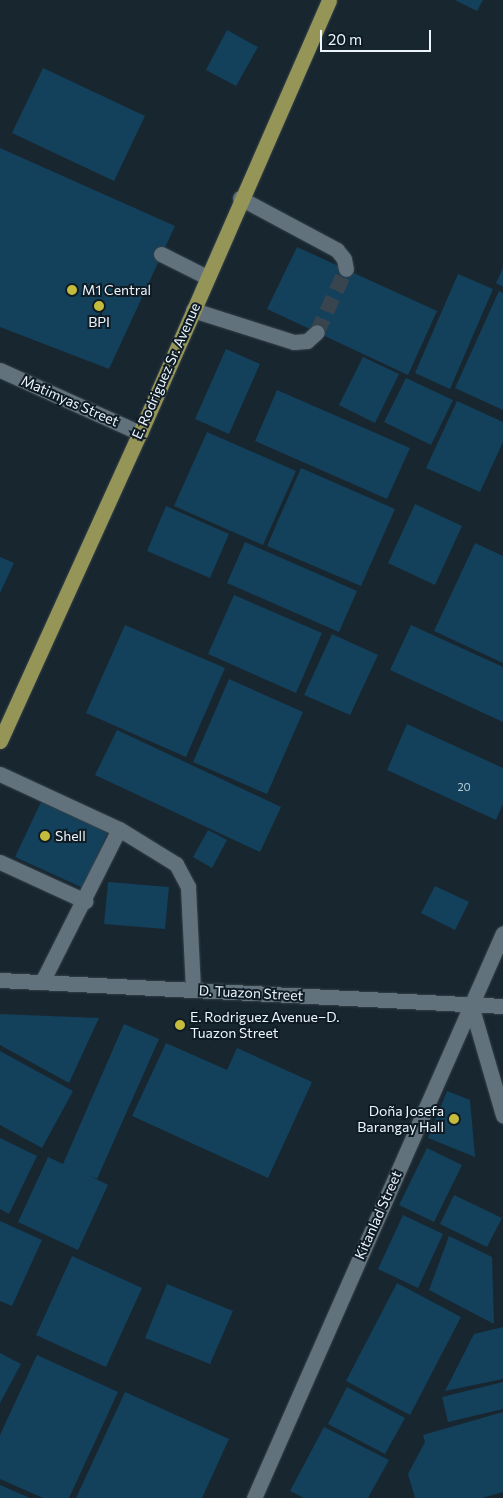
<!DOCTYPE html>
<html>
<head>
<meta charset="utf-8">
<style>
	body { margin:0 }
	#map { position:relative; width:503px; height:1498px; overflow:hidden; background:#182630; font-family:Commissioner,sans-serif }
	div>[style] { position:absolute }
	.building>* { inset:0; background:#13405b }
	.minor-tunnel>* { height:15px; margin-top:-7.5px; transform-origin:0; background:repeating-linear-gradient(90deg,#38454f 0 15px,transparent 0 23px) }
	.roads { filter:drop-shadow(0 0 1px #374249) drop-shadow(0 0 1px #374249) }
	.minor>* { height:15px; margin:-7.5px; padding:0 7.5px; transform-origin:7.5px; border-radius:7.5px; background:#62727d }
	.major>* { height:15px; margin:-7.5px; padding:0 7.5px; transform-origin:7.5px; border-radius:7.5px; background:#949557 }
	.dots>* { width:14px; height:14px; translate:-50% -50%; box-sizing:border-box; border:2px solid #0f1c26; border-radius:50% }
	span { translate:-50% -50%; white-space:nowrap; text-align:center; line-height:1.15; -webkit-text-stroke:4px #0f1c26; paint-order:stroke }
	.number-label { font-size:11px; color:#b6c8d4 }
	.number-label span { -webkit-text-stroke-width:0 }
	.poi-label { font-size:14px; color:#ecf5fc }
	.left { translate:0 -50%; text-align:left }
	.right { translate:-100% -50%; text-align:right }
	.street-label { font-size:14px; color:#ecf5fc }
	.scale { position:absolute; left:320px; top:30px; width:111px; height:22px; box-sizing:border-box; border:2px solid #ecf5fc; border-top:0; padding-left:6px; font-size:15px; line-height:18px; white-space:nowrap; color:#ecf5fc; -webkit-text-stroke:4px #0f1c26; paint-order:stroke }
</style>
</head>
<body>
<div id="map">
	<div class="building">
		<div style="clip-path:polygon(455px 0,483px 0,477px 11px)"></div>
		<div style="clip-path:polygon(227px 30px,258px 47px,236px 86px,206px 70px)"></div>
		<div style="clip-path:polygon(43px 68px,145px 116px,114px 181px,12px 133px)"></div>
		<div style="clip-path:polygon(0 148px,175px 226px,109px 369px,0 327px)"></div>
		<div style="clip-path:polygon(297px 247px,437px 311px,408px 375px,267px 309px)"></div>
		<div style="clip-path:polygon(503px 268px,503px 287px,496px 283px)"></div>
		<div style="clip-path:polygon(458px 274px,493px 289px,450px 389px,415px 373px)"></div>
		<div style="clip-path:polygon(499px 291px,503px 293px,503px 410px,455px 388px)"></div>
		<div style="clip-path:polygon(226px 349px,260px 364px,229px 434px,195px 419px)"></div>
		<div style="clip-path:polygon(363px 357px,399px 374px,375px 423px,339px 405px)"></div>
		<div style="clip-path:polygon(406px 378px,453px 400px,431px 445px,384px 422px)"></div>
		<div style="clip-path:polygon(277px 390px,410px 448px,387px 499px,255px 441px)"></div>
		<div style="clip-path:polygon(457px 401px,503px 422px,503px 442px,480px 492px,426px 468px)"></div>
		<div style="clip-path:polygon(207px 432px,296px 471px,263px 545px,174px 506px)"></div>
		<div style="clip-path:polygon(301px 468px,395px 509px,361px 586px,267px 546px)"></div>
		<div style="clip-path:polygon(415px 504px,462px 526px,435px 585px,388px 563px)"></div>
		<div style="clip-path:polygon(166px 506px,229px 534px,210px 578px,147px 551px)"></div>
		<div style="clip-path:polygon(245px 542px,357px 591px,339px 632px,227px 583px)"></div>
		<div style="clip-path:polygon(475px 543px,503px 556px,503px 663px,434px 631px)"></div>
		<div style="clip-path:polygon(0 557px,14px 563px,0 593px)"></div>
		<div style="clip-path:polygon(234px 595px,322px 633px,296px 693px,208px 654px)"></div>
		<div style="clip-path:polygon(125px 625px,225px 668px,186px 757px,86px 713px)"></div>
		<div style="clip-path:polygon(411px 625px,503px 667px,503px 722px,390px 670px)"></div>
		<div style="clip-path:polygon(332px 634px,378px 655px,350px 715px,304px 695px)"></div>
		<div style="clip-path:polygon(229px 679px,303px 712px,267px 794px,193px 762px)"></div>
		<div style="clip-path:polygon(407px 724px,503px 768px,503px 804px,496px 820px,387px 770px)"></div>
		<div style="clip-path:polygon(117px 730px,281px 807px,260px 852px,95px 775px)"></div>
		<div style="clip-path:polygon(41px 802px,108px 832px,83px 888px,15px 857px)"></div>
		<div style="clip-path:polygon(208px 830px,227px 840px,212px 868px,193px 857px)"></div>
		<div style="clip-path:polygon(108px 882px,169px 887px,165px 929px,104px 924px)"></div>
		<div style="clip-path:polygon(435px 886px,469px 902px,455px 930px,421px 913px)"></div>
		<div style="clip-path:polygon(0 1014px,99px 1018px,69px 1083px,0 1045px)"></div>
		<div style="clip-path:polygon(124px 1024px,159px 1039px,97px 1179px,86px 1174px,108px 1185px,78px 1250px,18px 1222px,48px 1157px,63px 1164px)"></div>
		<div style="clip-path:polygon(166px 1043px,227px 1070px,237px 1048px,312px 1082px,268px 1178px,132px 1116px)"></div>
		<div style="clip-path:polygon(0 1051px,73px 1091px,42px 1148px,0 1125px)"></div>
		<div style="clip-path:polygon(447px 1091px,470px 1100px,475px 1157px,428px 1138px)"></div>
		<div style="clip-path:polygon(0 1138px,37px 1156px,9px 1214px,0 1209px)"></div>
		<div style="clip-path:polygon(427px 1148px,462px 1165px,434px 1222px,399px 1205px)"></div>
		<div style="clip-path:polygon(454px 1195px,502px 1218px,487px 1247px,440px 1224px)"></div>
		<div style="clip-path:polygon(403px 1215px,443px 1234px,418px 1288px,378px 1269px)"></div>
		<div style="clip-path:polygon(0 1221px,42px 1240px,12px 1306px,0 1301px)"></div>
		<div style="clip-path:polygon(449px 1236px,492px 1257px,494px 1324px,429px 1290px)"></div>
		<div style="clip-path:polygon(72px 1256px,142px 1288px,106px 1367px,36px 1335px)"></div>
		<div style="clip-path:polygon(397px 1283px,461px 1317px,410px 1415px,346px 1381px)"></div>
		<div style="clip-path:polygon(167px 1284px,233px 1311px,210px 1364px,145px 1338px)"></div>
		<div style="clip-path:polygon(503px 1327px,503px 1379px,445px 1391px,474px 1334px)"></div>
		<div style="clip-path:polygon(0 1353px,21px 1364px,0 1403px)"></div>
		<div style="clip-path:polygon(37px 1355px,118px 1392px,69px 1498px,43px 1498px,0 1479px,0 1435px)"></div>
		<div style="clip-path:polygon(503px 1382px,503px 1409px,448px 1422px,442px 1397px)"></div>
		<div style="clip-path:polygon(347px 1387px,405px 1418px,385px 1454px,328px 1424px)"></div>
		<div style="clip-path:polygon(125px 1392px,229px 1439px,202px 1498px,76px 1498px)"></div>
		<div style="clip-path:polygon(503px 1412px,503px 1492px,482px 1498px,415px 1498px,408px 1474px,425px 1442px,423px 1435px)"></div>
		<div style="clip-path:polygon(324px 1427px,389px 1460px,368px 1498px,304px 1498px,290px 1491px)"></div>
		<div style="clip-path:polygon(0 1485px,30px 1498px,0 1498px)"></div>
	</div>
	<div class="minor-tunnel">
		<div style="left:317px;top:332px;width:69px;rotate:-65.3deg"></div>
	</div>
	<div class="roads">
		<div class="minor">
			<div style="left:240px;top:198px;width:110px;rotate:28.2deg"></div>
			<div style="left:337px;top:250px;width:11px;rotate:52deg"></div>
			<div style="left:344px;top:259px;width:10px;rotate:79deg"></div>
			<div style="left:161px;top:254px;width:51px;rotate:26.6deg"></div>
			<div style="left:193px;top:310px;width:106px;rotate:17.6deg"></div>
			<div style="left:294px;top:342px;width:13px;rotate:-4deg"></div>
			<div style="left:307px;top:341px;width:13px;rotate:-42deg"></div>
			<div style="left:0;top:370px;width:154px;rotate:24.2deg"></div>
			<div style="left:0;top:774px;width:131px;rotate:24.8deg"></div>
			<div style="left:119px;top:829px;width:67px;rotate:31.6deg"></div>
			<div style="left:176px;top:864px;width:26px;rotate:62deg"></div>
			<div style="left:188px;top:887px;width:103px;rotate:87.2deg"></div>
			<div style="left:0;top:862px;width:94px;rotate:24.6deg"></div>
			<div style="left:0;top:980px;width:504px;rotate:2.96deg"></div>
			<div style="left:42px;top:982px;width:171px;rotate:-63.3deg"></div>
			<div style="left:471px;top:1005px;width:115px;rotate:73.8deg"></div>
			<div style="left:254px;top:1498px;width:617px;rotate:-66.22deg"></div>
		</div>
		<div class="major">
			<div style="left:0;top:741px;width:338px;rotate:-65.6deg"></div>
			<div style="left:140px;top:433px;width:472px;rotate:-66.4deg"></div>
		</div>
	</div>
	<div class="dots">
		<div style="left:72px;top:290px;background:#c5bc3d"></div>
		<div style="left:99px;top:306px;background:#c5bc3d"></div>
		<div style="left:45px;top:836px;background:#c5bc3d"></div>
		<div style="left:180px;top:1025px;background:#c5bc3d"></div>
		<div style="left:454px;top:1119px;background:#c5bc3d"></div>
	</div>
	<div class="number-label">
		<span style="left:464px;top:787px">20</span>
	</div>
	<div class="poi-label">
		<span class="left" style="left:82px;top:290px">M1 Central</span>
		<span style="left:99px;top:322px">BPI</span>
		<span class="left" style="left:55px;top:836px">Shell</span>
		<span class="left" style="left:190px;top:1025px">E. Rodriguez Avenue–D.<br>Tuazon Street</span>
		<span class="right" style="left:444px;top:1119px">Doña Josefa<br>Barangay Hall</span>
	</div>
	<div class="street-label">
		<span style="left:166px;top:371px;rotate:-66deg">E. Rodriguez Sr. Avenue</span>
		<span style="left:70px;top:401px;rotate:24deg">Matimyas Street</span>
		<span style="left:251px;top:993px;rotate:3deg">D. Tuazon Street</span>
		<span style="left:378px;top:1215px;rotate:-66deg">Kitanlad Street</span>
	</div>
	<div class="scale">20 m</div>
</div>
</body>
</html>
